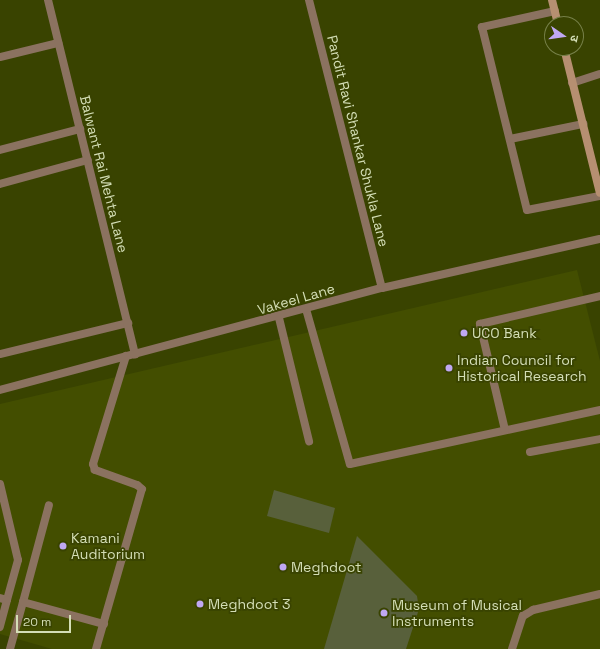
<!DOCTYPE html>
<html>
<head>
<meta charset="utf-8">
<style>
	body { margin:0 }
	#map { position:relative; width:600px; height:649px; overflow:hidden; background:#394300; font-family:"Space Grotesk","Noto Sans Devanagari",sans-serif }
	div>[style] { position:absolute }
	.built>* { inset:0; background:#434e00 }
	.green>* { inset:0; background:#58603b }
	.service>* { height:8px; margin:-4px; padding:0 4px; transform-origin:4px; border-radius:4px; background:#8b7260 }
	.minor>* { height:8px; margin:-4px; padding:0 4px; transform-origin:4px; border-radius:4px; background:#8b7260 }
	.secondary>* { height:8px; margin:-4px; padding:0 4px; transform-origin:4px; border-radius:4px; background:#b68f71 }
	.dots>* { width:11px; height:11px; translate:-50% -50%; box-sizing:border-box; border:2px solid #394300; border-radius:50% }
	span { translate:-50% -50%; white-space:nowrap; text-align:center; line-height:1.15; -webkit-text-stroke:3.5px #394300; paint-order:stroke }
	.street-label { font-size:14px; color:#d4deb6 }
	.poi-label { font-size:14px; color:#d4deb6 }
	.left { translate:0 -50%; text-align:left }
	.north { position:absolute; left:544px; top:16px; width:40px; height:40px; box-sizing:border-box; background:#394300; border:1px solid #778149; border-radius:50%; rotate:103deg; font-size:11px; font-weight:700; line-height:16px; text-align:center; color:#d4deb6 }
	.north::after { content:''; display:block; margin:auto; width:14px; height:18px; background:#c0a8f3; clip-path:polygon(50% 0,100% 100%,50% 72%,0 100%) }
	.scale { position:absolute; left:16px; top:615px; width:55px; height:18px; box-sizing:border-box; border:2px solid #d4deb6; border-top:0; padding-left:5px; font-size:12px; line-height:14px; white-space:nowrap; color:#d4deb6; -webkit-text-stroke:3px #394300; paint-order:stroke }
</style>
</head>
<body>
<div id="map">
	<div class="built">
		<div style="clip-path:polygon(577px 270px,600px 361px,600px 649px,52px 649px,0 634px,0 404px)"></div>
	</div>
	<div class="green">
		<div style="clip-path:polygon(274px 490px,335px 508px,329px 533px,267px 516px)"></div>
		<div style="clip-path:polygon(357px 536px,417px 596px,419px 609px,406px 649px,324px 649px)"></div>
	</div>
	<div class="service">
		<div style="left:555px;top:11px;width:75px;rotate:167.6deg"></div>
		<div style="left:482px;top:27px;width:188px;rotate:76.2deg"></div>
		<div style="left:527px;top:210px;width:74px;rotate:-10.9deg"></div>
		<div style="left:0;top:57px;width:60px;rotate:-13.6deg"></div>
		<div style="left:572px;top:83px;width:29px;rotate:-18deg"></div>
		<div style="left:510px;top:139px;width:75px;rotate:-11.6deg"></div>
		<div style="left:0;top:150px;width:83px;rotate:-14.7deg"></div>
		<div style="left:0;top:184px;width:91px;rotate:-15.3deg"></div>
		<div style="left:306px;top:309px;width:161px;rotate:74.2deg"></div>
		<div style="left:350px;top:464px;width:256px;rotate:-12.2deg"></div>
		<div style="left:279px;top:318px;width:127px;rotate:76.3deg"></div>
		<div style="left:0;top:354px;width:132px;rotate:-13.6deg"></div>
		<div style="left:505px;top:430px;width:109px;rotate:-103.3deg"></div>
		<div style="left:480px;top:324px;width:123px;rotate:-13.1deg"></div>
		<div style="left:530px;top:452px;width:71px;rotate:-10.5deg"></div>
		<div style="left:0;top:484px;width:78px;rotate:76.7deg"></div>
		<div style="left:18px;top:560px;width:41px;rotate:105.4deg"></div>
		<div style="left:0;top:598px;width:7px;rotate:16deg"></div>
		<div style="left:7px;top:600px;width:28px;rotate:105deg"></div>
		<div style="left:23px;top:602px;width:100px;rotate:-75deg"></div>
		<div style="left:10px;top:649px;width:49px;rotate:-74.5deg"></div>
		<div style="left:23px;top:602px;width:84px;rotate:15.2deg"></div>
		<div style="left:96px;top:649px;width:166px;rotate:-74deg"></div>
		<div style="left:142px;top:489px;width:6px;rotate:-141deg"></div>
		<div style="left:137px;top:485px;width:45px;rotate:-160.3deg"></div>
		<div style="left:95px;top:470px;width:6px;rotate:-108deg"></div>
		<div style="left:93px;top:464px;width:113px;rotate:-73deg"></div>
		<div style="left:512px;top:649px;width:35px;rotate:-72deg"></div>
		<div style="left:523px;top:616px;width:12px;rotate:-31deg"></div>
		<div style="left:533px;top:610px;width:69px;rotate:-13.4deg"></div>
	</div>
	<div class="minor">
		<div style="left:48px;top:0;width:365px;rotate:76.2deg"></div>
		<div style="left:309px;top:0;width:297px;rotate:75.8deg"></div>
		<div style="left:0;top:390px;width:395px;rotate:-15deg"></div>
		<div style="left:382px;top:288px;width:223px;rotate:-12.7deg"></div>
	</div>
	<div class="secondary">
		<div style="left:552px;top:0;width:25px;rotate:76deg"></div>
		<div style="left:564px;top:48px;width:149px;rotate:76.1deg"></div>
	</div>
	<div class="dots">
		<div style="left:464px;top:333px;background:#c0a8f3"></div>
		<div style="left:449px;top:368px;background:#c0a8f3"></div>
		<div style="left:63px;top:546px;background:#c0a8f3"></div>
		<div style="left:283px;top:567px;background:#c0a8f3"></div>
		<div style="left:200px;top:604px;background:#c0a8f3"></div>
		<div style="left:384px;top:613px;background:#c0a8f3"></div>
	</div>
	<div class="street-label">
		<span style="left:358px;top:141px;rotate:76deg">Pandit Ravi Shankar Shukla Lane</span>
		<span style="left:104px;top:174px;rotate:76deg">Balwant Rai Mehta Lane</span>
		<span style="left:296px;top:299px;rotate:-16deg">Vakeel Lane</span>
	</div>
	<div class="poi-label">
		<span class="left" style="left:472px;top:333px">UCO Bank</span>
		<span class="left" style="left:457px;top:368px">Indian Council for<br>Historical Research</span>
		<span class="left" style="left:71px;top:546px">Kamani<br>Auditorium</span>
		<span class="left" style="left:291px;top:567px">Meghdoot</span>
		<span class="left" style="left:208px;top:604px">Meghdoot 3</span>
		<span class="left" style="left:392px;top:613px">Museum of Musical<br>Instruments</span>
	</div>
	<div class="north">उ</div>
	<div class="scale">20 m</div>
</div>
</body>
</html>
